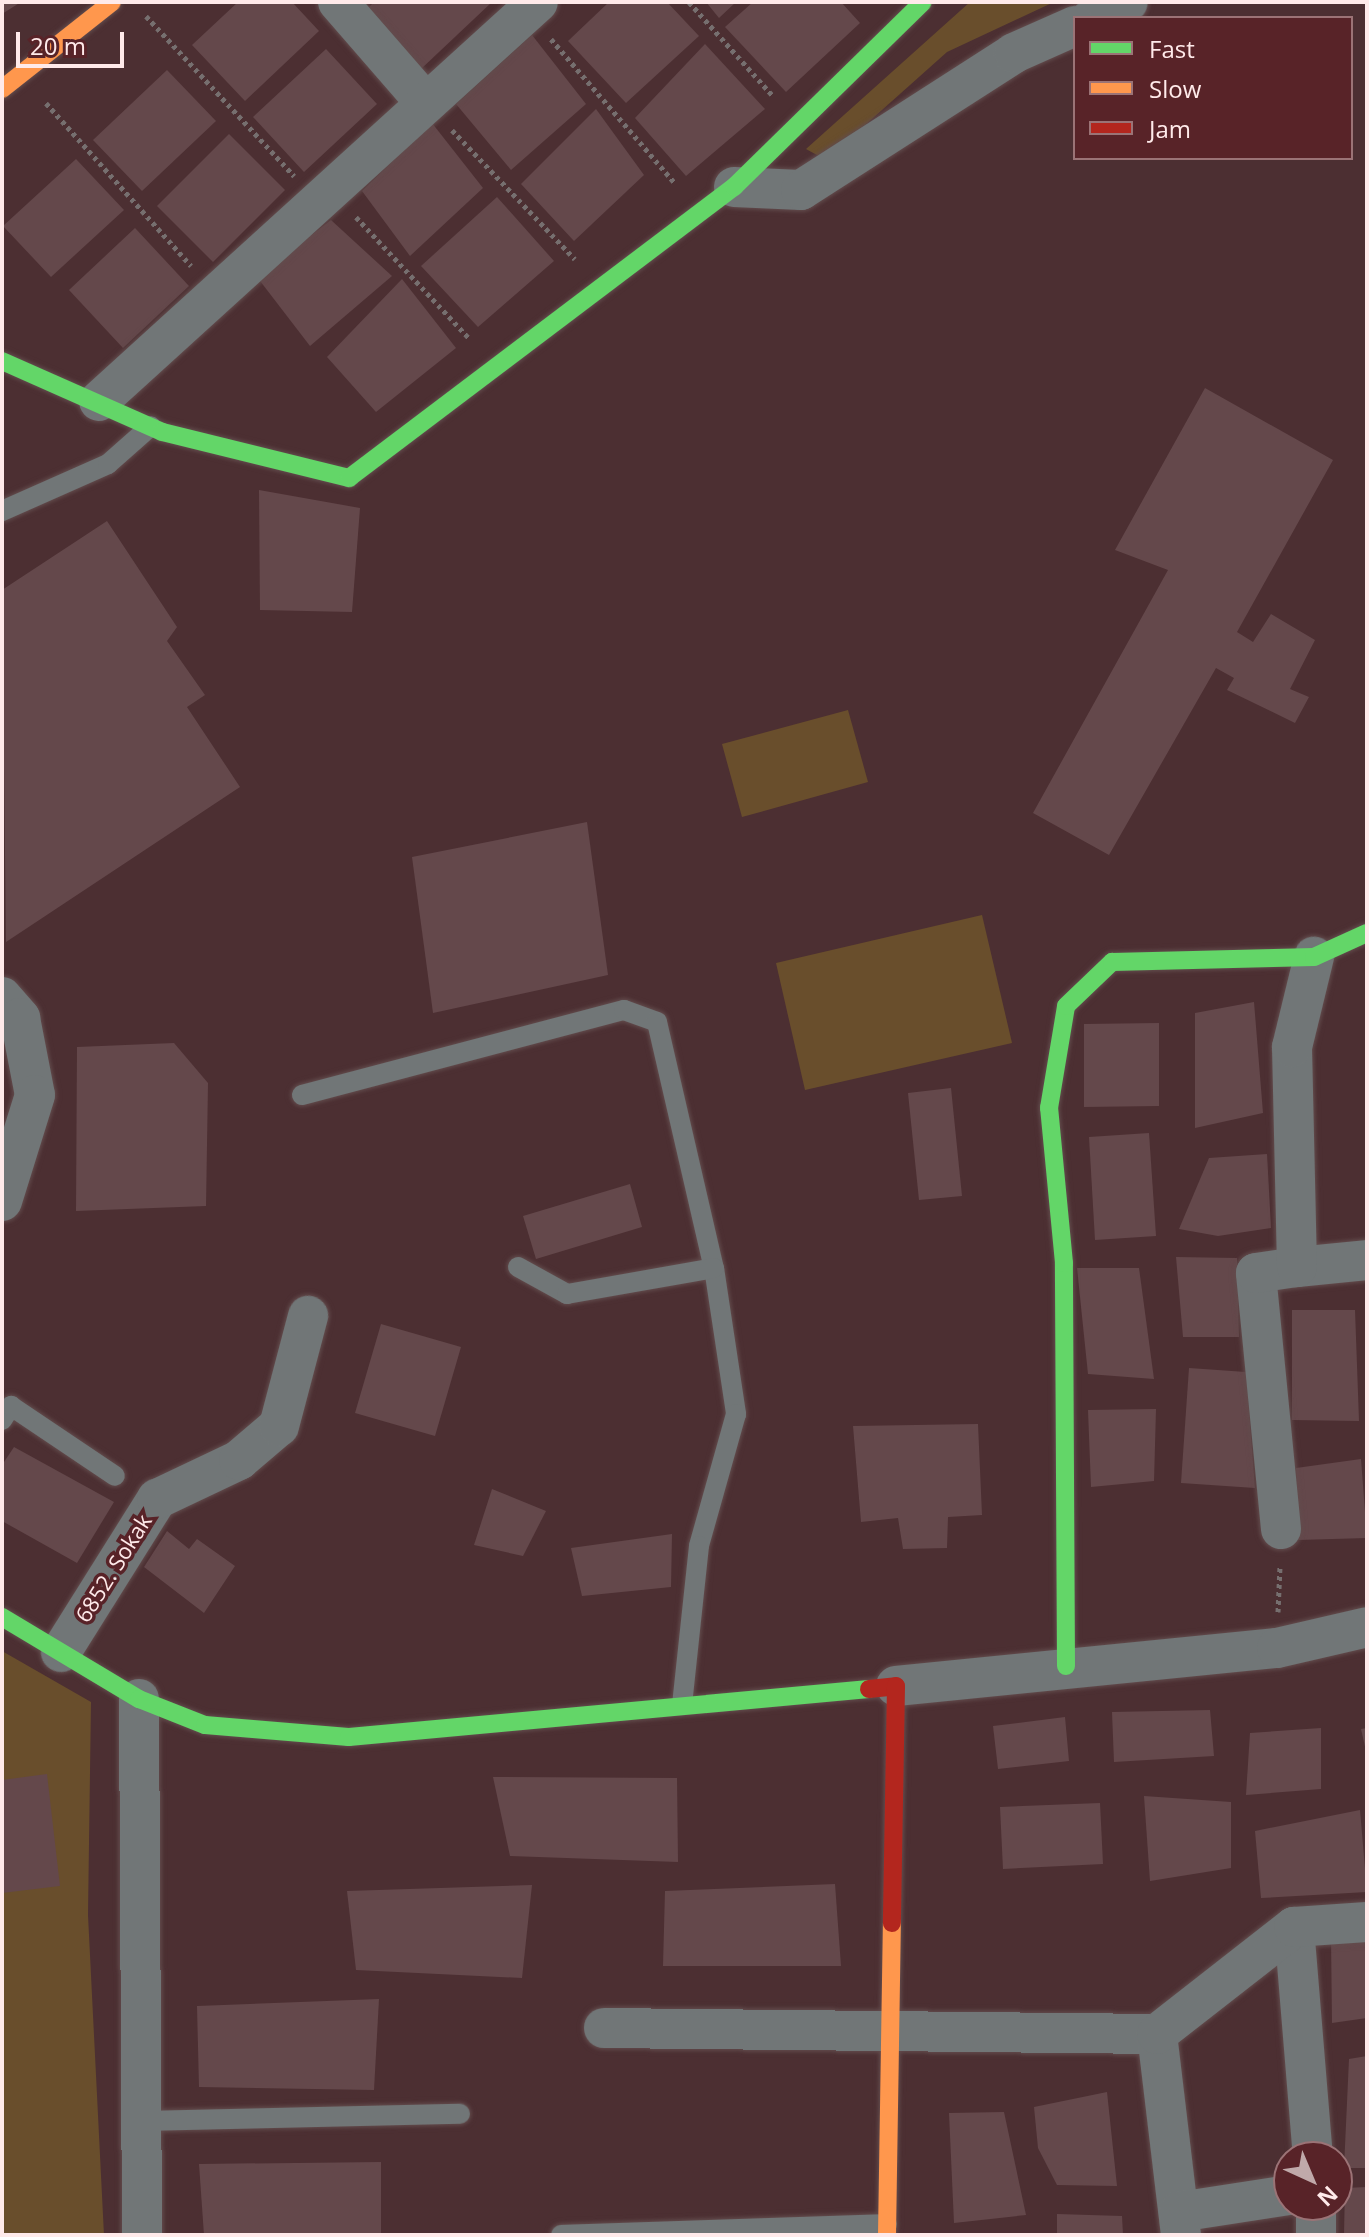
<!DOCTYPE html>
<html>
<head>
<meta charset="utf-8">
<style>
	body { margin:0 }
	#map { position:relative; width:1369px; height:2237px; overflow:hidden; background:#4c2f32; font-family:"Open Sans",sans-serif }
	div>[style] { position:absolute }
	.green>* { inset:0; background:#694e2c }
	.building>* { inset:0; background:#64484b }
	.path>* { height:5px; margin-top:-2.5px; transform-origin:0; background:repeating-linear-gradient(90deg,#766f6f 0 4px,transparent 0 8px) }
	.roads { filter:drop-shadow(0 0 2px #624c4d) drop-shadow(0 0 2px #624c4d) }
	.lane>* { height:20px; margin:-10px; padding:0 10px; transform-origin:10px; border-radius:10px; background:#717677 }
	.street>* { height:40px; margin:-20px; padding:0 20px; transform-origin:20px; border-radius:20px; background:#717677 }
	.fast>* { height:18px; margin:-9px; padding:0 9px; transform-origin:9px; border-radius:9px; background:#63d668 }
	.slow>* { height:18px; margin:-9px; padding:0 9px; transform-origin:9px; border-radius:9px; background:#ff974d }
	.jam>* { height:18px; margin:-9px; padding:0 9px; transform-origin:9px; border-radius:9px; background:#b3261e }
	span { translate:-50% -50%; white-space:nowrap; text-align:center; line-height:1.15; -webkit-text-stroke:7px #582328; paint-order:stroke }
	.street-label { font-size:22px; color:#ffeaea }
	.frame { position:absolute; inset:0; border:4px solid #ffeaea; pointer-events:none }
	.legend { position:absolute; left:1073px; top:16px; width:280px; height:144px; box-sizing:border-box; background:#582328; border:2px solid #9b7376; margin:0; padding:10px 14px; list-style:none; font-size:24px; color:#ffeaea }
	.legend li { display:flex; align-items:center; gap:16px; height:40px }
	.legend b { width:40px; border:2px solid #9b7376 }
	.north { position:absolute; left:1273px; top:2141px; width:80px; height:80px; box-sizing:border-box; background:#582328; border:2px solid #9b7376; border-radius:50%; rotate:136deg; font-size:22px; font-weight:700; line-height:32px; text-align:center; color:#ffeaea }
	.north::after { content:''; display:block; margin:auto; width:28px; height:36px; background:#c0a9aa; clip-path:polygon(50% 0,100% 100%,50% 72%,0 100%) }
	.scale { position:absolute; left:16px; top:32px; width:108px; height:36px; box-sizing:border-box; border:4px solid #ffeaea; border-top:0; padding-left:10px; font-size:24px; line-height:28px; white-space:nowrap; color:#ffeaea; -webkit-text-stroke:6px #582328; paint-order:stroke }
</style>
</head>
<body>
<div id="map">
	<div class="green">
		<div style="clip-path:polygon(970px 2px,1054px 2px,947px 52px,826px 160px,806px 149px)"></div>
		<div style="clip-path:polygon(848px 710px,868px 782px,742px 817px,722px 744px)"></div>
		<div style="clip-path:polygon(982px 915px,1012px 1043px,805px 1090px,776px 963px)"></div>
		<div style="clip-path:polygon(2px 1651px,91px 1702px,88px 1915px,104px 2235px,2px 2235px)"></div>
	</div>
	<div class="building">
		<div style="clip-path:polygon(2px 2px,21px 2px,2px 14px)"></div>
		<div style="clip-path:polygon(238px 2px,292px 2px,319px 31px,245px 101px,192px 45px)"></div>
		<div style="clip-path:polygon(374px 2px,492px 2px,421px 69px,366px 10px)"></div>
		<div style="clip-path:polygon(609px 2px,667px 2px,699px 36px,626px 103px,568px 41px)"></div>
		<div style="clip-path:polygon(706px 2px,736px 2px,719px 18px)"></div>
		<div style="clip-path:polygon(753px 2px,841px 2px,860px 23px,786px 92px,725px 27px)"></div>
		<div style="clip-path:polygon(532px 35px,586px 104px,511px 170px,456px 104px)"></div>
		<div style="clip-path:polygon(705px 44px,765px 109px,686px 176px,635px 118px)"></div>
		<div style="clip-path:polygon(326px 49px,377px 104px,304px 172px,253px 117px)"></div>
		<div style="clip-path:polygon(167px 70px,216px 121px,142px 191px,93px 140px)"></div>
		<div style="clip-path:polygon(596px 109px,644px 175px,574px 241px,521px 184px)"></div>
		<div style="clip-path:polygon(432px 123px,483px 188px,410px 256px,362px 191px)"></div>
		<div style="clip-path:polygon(229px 134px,285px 190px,213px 262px,157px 206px)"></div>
		<div style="clip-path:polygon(76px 159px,124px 210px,51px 277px,3px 226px)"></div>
		<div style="clip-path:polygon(497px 197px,554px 261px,478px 327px,421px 266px)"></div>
		<div style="clip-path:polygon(331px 220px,392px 276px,310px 346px,257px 277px)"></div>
		<div style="clip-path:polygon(135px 228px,189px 286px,123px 348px,69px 290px)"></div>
		<div style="clip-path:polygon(402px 279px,456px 348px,376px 412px,327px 357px)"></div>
		<div style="clip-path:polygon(1205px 388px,1333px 460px,1237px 632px,1253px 642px,1271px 614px,1315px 640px,1290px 689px,1309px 697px,1295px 723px,1227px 690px,1234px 678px,1216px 668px,1109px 855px,1033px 813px,1168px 570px,1115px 550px)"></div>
		<div style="clip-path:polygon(259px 490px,360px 508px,352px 612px,260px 610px)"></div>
		<div style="clip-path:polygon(107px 521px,177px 627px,167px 641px,205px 695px,187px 707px,240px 787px,6px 942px,2px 590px)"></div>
		<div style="clip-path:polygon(587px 822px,608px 975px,433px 1013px,412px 857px)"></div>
		<div style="clip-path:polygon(1254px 1002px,1263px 1113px,1195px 1128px,1195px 1013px)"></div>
		<div style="clip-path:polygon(1159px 1023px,1159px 1106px,1084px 1107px,1084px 1024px)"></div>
		<div style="clip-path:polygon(174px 1043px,208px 1083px,206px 1206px,76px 1211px,77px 1047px)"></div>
		<div style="clip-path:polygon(951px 1088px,962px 1196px,919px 1200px,908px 1093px)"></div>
		<div style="clip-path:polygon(1149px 1133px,1156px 1236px,1095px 1240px,1089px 1137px)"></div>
		<div style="clip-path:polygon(1267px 1154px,1271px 1228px,1218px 1236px,1179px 1229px,1209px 1158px)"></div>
		<div style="clip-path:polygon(630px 1184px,642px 1227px,536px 1259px,523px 1216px)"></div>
		<div style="clip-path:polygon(1176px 1257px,1237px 1258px,1239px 1337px,1183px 1337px)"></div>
		<div style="clip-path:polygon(1077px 1268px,1139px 1268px,1154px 1379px,1088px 1374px)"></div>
		<div style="clip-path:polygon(1292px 1310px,1355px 1310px,1359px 1421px,1292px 1420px)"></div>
		<div style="clip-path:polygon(381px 1324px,461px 1347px,435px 1436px,355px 1413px)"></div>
		<div style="clip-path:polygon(1189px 1368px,1246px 1372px,1255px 1488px,1181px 1483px)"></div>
		<div style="clip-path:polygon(1156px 1409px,1154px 1481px,1091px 1487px,1088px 1410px)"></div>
		<div style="clip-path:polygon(978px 1424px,982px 1515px,948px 1517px,947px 1548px,903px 1549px,898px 1518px,861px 1522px,853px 1426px)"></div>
		<div style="clip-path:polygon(14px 1447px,114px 1502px,77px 1563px,2px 1521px,2px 1465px)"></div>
		<div style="clip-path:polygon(1361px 1459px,1367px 1538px,1298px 1540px,1296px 1468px)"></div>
		<div style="clip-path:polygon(492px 1489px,546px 1511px,523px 1556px,474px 1545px)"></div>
		<div style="clip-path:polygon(167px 1531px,189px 1549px,197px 1539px,235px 1566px,204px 1613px,144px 1567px)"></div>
		<div style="clip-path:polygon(672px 1534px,671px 1587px,582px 1596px,571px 1548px)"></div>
		<div style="clip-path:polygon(1210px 1710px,1214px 1756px,1114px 1762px,1112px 1712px)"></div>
		<div style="clip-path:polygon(1065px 1717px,1069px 1761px,998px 1769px,993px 1726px)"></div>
		<div style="clip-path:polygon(1321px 1728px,1321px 1789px,1246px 1795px,1250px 1733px)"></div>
		<div style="clip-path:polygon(1367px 1728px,1367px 1751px,1366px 1751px,1361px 1729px)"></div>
		<div style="clip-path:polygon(47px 1774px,60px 1886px,2px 1893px,2px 1780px)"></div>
		<div style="clip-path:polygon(493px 1777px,677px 1778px,678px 1862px,510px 1856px)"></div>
		<div style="clip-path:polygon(1144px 1796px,1231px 1802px,1231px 1868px,1150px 1881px)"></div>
		<div style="clip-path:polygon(1100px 1803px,1103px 1864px,1003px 1869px,1000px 1807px)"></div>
		<div style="clip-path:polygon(1360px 1810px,1367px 1892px,1261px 1898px,1255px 1831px)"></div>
		<div style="clip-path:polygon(835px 1884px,841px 1966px,663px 1966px,665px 1891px)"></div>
		<div style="clip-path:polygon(532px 1885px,522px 1978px,356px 1970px,347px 1891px)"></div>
		<div style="clip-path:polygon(1331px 1938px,1367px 1938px,1367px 2018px,1332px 2023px)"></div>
		<div style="clip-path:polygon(379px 1999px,374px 2090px,199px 2087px,197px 2006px)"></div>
		<div style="clip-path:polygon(1367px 2056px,1367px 2168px,1344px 2168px,1349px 2059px)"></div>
		<div style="clip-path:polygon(1107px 2092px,1117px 2186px,1057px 2185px,1038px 2148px,1034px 2107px)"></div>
		<div style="clip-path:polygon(1004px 2112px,1026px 2215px,954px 2223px,949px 2113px)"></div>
		<div style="clip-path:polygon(381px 2162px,381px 2235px,204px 2235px,199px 2164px)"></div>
		<div style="clip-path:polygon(1367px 2187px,1367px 2235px,1344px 2235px,1345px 2188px)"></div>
		<div style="clip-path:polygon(1057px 2214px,1122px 2216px,1123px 2235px,1057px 2235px)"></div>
	</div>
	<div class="path">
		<div style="left:689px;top:2px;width:127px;rotate:48.2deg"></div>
		<div style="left:146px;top:16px;width:218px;rotate:47.2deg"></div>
		<div style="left:551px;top:39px;width:190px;rotate:49.3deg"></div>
		<div style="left:46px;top:103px;width:218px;rotate:48.3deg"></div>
		<div style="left:452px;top:130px;width:178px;rotate:46.4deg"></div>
		<div style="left:356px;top:217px;width:166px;rotate:47deg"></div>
		<div style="left:1278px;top:1612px;width:46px;rotate:-87.5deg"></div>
	</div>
	<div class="roads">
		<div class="lane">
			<div style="left:2px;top:511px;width:116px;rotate:-23.9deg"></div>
			<div style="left:108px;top:464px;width:57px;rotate:-41.5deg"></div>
			<div style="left:302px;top:1095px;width:333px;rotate:-14.8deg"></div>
			<div style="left:624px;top:1010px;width:35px;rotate:20deg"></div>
			<div style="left:657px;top:1022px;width:253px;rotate:77deg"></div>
			<div style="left:714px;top:1268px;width:148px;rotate:81.4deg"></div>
			<div style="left:736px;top:1414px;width:137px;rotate:105.7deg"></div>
			<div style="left:699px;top:1546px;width:159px;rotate:96.1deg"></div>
			<div style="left:518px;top:1267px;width:56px;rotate:28.9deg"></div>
			<div style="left:567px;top:1294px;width:149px;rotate:-10deg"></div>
			<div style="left:2px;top:1420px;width:17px;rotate:-57deg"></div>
			<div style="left:11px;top:1406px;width:125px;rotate:33.9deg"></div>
			<div style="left:142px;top:2121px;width:318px;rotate:-1.3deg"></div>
			<div style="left:561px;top:2235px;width:326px;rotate:-1.9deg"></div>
		</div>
		<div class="street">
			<div style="left:338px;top:2px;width:131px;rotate:49deg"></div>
			<div style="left:1092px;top:18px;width:39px;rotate:-24deg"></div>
			<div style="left:734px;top:187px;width:67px;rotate:2.6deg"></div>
			<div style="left:801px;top:190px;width:253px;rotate:-32.7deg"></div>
			<div style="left:1014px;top:53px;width:67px;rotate:-23.9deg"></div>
			<div style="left:99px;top:401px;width:593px;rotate:-42.27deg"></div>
			<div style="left:2px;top:997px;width:28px;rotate:49deg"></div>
			<div style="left:20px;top:1018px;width:78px;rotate:79deg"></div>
			<div style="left:35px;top:1095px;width:111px;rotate:107.3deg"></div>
			<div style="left:1297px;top:1267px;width:70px;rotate:-5.7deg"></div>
			<div style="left:1281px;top:1529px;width:257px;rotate:-95.6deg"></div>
			<div style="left:1256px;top:1273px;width:41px;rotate:-8.3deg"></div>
			<div style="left:1297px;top:1267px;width:220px;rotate:-91.3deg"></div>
			<div style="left:1292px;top:1047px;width:93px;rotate:-76.3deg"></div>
			<div style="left:61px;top:1652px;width:181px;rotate:-57.9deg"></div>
			<div style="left:157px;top:1499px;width:91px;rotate:-25.4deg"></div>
			<div style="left:239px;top:1460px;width:52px;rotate:-40.4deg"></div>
			<div style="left:279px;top:1426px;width:114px;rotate:-75.2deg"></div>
			<div style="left:896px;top:1686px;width:383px;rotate:-5.7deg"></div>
			<div style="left:1277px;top:1648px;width:92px;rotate:-13.1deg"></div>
			<div style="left:139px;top:1699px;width:536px;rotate:89.68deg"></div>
			<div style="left:1294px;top:1927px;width:231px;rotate:85.3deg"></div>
			<div style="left:604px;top:2028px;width:553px;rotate:0.62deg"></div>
			<div style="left:1157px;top:2034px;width:202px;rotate:83.2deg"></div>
			<div style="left:1157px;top:2034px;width:174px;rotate:-38deg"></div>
			<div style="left:1294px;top:1927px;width:73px;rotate:-3.9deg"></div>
			<div style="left:1316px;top:2205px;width:30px;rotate:90deg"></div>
			<div style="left:1179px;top:2212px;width:111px;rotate:-8.8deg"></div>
		</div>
		<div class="fast">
			<div style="left:2px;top:361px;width:175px;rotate:23.9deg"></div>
			<div style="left:162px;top:432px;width:193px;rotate:13.8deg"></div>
			<div style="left:349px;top:478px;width:483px;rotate:-37.1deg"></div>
			<div style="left:734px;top:187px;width:264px;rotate:-44.4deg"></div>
			<div style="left:2px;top:1617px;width:160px;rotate:30.9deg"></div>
			<div style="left:139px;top:1699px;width:71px;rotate:21.5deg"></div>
			<div style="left:205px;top:1725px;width:144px;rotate:4.8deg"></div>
			<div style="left:349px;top:1737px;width:522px;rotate:-5.27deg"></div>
			<div style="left:1066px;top:1666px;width:403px;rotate:-90.3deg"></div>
			<div style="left:1064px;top:1263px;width:156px;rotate:-95.5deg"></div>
			<div style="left:1049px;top:1108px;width:103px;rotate:-80.5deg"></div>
			<div style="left:1066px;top:1006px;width:64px;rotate:-43.7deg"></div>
			<div style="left:1112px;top:962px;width:202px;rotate:-1.4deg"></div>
			<div style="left:1314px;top:957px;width:58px;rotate:-24.4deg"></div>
		</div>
		<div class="slow">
			<div style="left:2px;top:89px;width:140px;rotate:-38.3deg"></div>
			<div style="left:887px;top:2235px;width:312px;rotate:-89.1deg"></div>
		</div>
		<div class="jam">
			<div style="left:869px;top:1689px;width:27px;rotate:-6deg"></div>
			<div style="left:896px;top:1686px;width:237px;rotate:91deg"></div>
		</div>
	</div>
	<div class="street-label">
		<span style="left:113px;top:1568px;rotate:-58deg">6852. Sokak</span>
	</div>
	<div class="frame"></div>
	<ul class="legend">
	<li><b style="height:10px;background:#63d668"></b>Fast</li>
	<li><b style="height:10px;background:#ff974d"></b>Slow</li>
	<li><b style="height:10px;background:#b3261e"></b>Jam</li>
	</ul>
	<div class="north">N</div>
	<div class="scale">20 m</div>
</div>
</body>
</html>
